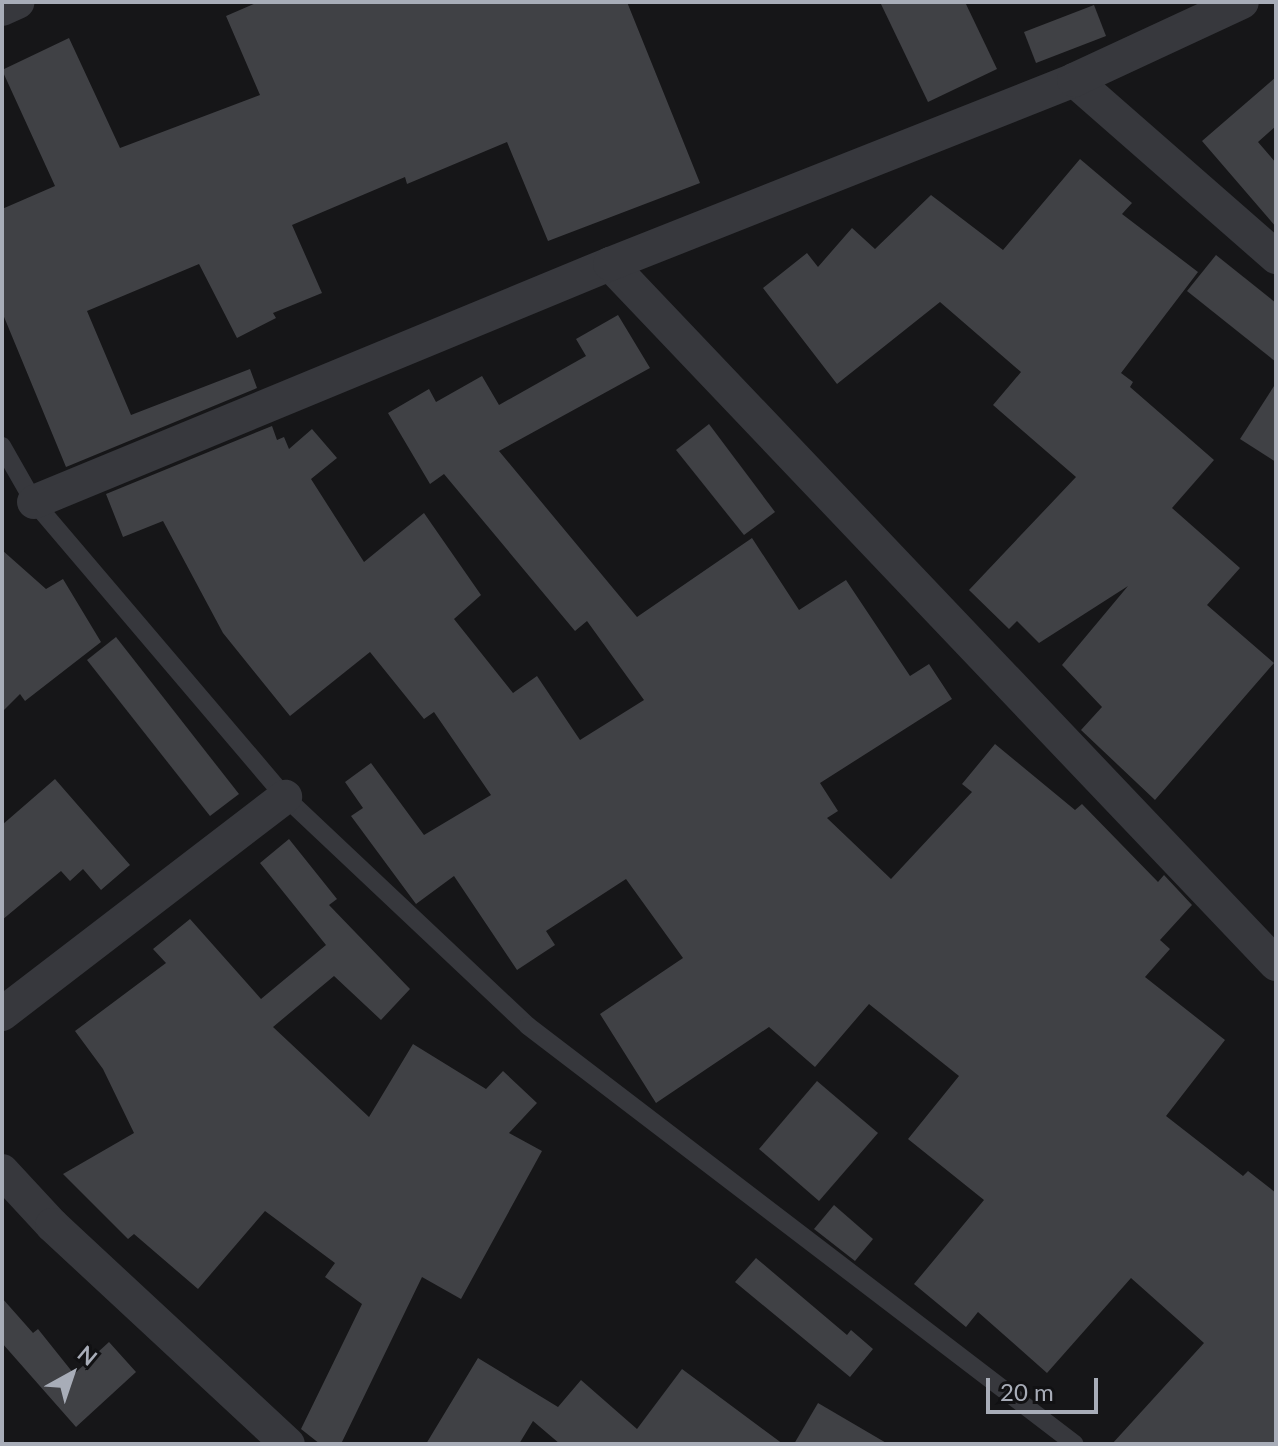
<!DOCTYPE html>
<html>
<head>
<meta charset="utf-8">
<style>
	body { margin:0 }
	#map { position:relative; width:1278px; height:1446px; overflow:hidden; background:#161618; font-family:Lato,sans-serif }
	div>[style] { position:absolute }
	.building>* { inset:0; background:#404145 }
	.lane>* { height:18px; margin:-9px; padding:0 9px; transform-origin:9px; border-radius:9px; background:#37383d }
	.street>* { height:34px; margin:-17px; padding:0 17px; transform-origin:17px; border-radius:17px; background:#37383d }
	span { translate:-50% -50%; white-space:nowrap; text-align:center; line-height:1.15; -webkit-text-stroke:7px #111113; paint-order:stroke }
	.frame { position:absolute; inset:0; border:4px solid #a8adb8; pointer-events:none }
	.north { position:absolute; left:32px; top:1334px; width:80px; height:80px; -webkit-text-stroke:6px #111113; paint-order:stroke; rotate:40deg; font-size:22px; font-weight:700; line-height:32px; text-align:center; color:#a8adb8 }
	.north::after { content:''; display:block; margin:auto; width:28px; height:36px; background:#a8adb8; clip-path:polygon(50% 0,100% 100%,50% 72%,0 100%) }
	.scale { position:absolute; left:986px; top:1378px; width:112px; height:36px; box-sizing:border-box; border:4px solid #a8adb8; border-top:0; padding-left:10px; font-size:24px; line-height:28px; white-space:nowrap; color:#a8adb8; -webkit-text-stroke:6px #111113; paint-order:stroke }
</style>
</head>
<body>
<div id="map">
	<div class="building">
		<div style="clip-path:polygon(258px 2px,627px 2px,700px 183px,548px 241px,507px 142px,407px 184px,405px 177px,292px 225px,322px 293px,273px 313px,276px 318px,237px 338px,199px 264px,87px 311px,131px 415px,250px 369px,257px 388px,66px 467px,2px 312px,2px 209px,55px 186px,2px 70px,69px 38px,120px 148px,260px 95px,226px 16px)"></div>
		<div style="clip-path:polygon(880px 2px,965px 2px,997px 69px,928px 102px)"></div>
		<div style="clip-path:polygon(1094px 5px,1106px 36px,1036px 63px,1024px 32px)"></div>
		<div style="clip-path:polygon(1276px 77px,1276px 126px,1258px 142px,1276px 163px,1276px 227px,1202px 141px)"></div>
		<div style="clip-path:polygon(1080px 159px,1132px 203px,1122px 214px,1198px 272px,1121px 373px,1133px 382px,1130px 387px,1214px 460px,1172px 508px,1240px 568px,1207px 605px,1274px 663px,1155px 800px,1081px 730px,1102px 707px,1062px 665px,1128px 586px,1039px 643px,1017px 621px,1009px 629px,969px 590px,1076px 477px,993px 405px,1021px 372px,940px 302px,837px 384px,763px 288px,807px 253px,818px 267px,852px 228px,875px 249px,931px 195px,1003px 250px)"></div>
		<div style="clip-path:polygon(1216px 255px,1276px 303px,1276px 362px,1187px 291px)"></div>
		<div style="clip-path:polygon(618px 315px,650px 368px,499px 451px,637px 617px,752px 538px,799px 610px,846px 580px,910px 676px,929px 664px,952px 699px,820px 783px,838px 811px,827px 818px,891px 879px,972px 792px,962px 784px,995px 744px,1075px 810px,1082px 804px,1158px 882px,1164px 875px,1192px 905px,1160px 940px,1170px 949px,1145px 977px,1225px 1040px,1166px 1116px,1243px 1176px,1248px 1171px,1276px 1193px,1276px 1444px,1112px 1444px,1204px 1343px,1131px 1278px,1047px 1373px,978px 1312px,966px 1327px,914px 1284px,984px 1200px,908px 1139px,959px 1076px,869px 1004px,815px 1067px,769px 1027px,656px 1103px,600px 1014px,683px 958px,626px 879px,546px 931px,555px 945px,517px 970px,454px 876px,416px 904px,351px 816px,363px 808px,345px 782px,371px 763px,424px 835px,491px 795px,434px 712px,424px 719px,370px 652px,290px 716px,223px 633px,163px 521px,123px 537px,106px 494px,272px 426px,277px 440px,284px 437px,289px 449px,312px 429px,337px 458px,311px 479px,364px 562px,424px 513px,481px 595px,454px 619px,513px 693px,537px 676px,580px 740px,644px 700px,587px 621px,575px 631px,444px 474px,430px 484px,388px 413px,429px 389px,436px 402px,482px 376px,499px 405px,586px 356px,576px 339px)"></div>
		<div style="clip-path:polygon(1276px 383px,1276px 462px,1240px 439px)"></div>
		<div style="clip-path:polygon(709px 424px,775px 512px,744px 535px,676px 450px)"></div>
		<div style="clip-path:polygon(2px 550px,46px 589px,63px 579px,101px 642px,25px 701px,20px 694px,2px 712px)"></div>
		<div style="clip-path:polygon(116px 637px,239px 794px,210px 816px,87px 660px)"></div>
		<div style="clip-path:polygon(55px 779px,130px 865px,101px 890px,83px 869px,70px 881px,61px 871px,2px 920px,2px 825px)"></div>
		<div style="clip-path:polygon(289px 839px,337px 899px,329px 905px,410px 989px,381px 1020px,334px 976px,273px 1027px,369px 1117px,413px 1044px,486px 1089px,503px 1071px,537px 1103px,509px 1133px,542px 1151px,461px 1299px,422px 1277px,341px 1444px,320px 1444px,301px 1429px,362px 1304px,325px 1277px,335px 1263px,265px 1211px,198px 1289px,134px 1234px,128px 1239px,63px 1174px,134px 1133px,103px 1069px,75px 1031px,166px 963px,153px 949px,190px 919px,261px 999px,326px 945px,260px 863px)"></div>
		<div style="clip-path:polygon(817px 1081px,878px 1133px,819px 1201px,759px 1149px)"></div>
		<div style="clip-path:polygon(834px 1205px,873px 1239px,855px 1261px,814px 1229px)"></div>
		<div style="clip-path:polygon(756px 1258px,847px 1335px,851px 1330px,873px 1349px,850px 1377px,735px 1282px)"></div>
		<div style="clip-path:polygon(2px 1298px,33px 1333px,38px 1329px,74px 1374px,109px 1342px,136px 1372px,76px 1427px,2px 1343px)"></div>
		<div style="clip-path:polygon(478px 1358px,558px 1407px,581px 1380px,637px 1429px,682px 1369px,783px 1444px,560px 1444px,533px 1421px,519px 1444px,426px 1444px)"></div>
		<div style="clip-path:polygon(818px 1403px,888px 1444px,794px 1444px)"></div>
	</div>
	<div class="lane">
		<div style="left:2px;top:446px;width:64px;rotate:60.3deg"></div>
		<div style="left:34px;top:502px;width:387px;rotate:49.6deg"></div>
		<div style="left:285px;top:797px;width:334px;rotate:43.3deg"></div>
		<div style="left:528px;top:1026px;width:688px;rotate:37.39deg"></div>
	</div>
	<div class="street">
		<div style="left:2px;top:9px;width:17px;rotate:-24deg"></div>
		<div style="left:1074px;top:80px;width:269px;rotate:41.2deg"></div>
		<div style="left:610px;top:264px;width:966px;rotate:46.43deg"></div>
		<div style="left:34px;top:502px;width:623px;rotate:-22.45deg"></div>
		<div style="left:610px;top:264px;width:499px;rotate:-21.6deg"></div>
		<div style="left:1074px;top:80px;width:185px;rotate:-24.9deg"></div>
		<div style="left:2px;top:1014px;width:357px;rotate:-37.5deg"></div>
		<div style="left:2px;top:1171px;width:74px;rotate:47.2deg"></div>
		<div style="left:52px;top:1225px;width:322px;rotate:42.9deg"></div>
	</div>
	<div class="frame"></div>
	<div class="north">N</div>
	<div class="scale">20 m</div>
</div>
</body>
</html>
